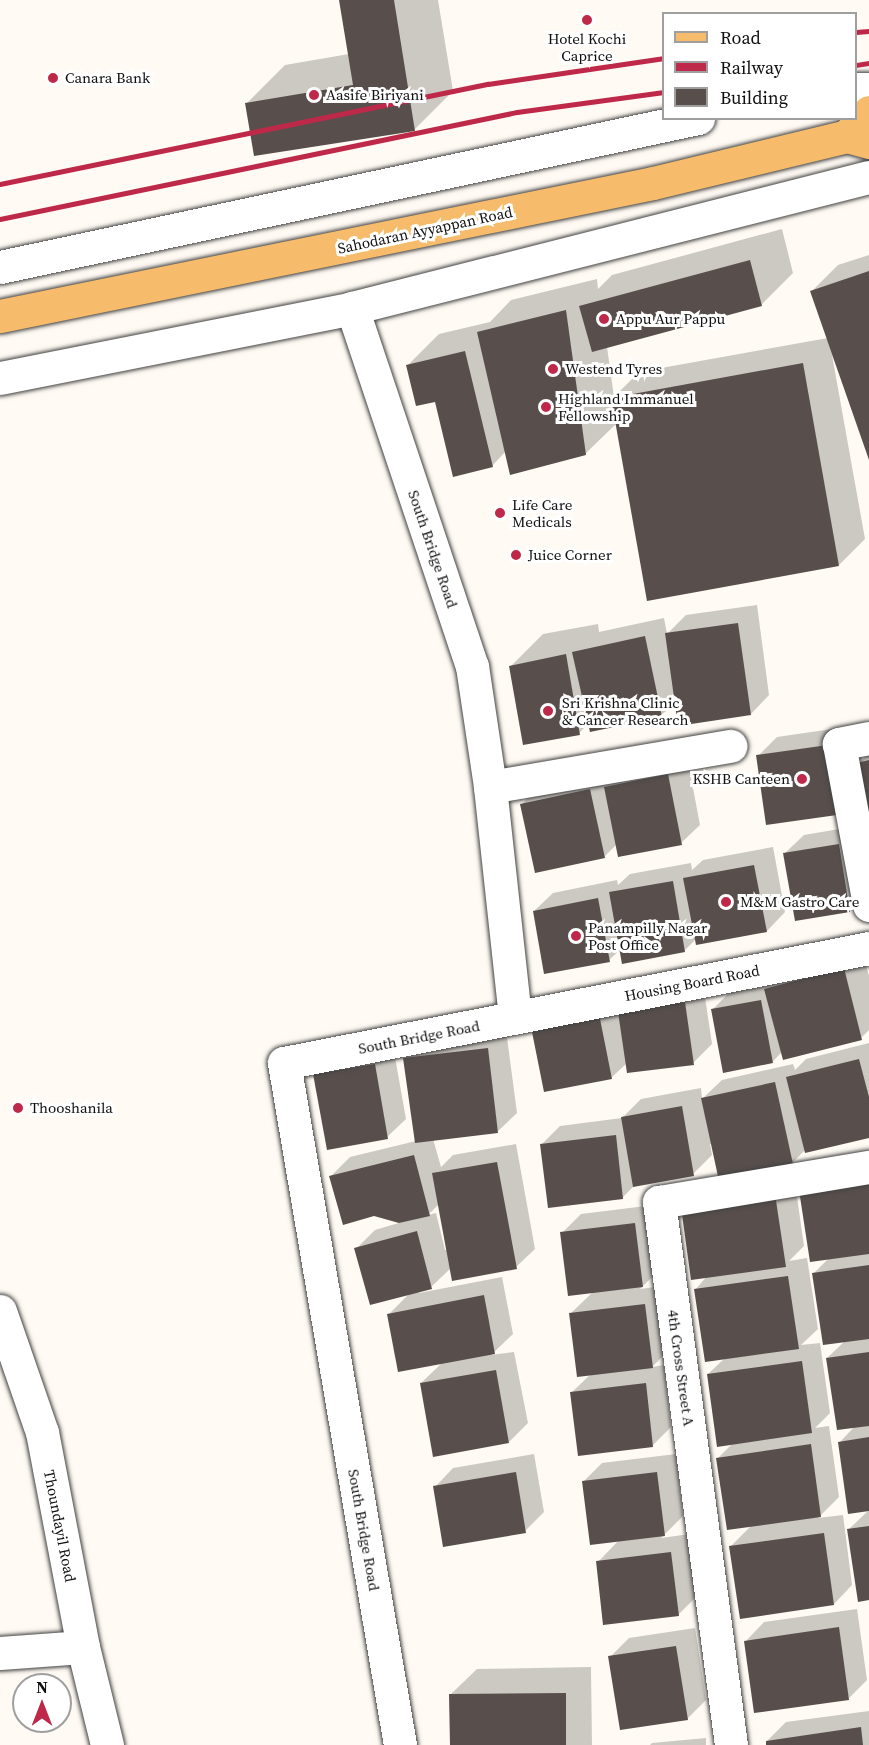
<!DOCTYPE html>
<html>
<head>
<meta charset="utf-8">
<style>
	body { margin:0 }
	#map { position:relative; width:869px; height:1745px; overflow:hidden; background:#fffaf3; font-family:"Source Serif 4",serif }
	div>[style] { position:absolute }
	.shadow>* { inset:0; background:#0003 }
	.building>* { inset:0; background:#584f4c }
	.roads { filter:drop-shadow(0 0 2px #434343) drop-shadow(0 0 2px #434343) }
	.minor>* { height:33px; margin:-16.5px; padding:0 16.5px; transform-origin:16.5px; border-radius:16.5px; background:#fff }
	.major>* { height:33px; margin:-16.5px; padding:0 16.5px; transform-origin:16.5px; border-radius:16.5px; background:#f6bc6c }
	.rail>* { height:4.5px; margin:-2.25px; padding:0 2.25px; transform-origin:2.25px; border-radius:2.25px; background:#be294a }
	.dots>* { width:16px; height:16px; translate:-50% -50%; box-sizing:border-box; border:3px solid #fff; border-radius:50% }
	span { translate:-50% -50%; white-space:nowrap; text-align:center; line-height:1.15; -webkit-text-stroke:6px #fff; paint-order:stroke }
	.poi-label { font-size:15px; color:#101010 }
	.left { translate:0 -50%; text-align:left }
	.right { translate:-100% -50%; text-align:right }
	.street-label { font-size:15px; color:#101010 }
	.legend { position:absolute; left:662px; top:12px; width:195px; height:108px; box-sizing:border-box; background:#fff; border:2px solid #9f9f9f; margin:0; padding:8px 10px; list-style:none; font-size:18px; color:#101010 }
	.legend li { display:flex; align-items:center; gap:12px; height:30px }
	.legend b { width:30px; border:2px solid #9f9f9f }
	.north { position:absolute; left:12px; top:1673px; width:60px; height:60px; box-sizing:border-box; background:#fff; border:2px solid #9f9f9f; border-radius:50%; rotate:0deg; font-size:16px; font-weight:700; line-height:24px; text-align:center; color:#101010 }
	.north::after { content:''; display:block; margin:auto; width:21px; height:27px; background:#be294a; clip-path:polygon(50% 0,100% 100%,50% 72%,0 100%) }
</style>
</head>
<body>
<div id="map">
	<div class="shadow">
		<div style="clip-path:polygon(340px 0,438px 0,453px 91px,415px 129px,256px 155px,247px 103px,285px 65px,349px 54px)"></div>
		<div style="clip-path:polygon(782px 229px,793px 273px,761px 305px,607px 347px,614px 397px,639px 372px,828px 338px,812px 291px,838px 265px,869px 255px,869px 456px,832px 355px,865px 539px,839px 565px,617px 423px,585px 454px,506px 451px,492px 466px,408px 365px,439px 334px,490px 322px,511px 300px,597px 279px,598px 289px,612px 275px)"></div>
		<div style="clip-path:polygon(757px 605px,769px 695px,751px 714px,676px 701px,662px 716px,589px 723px,579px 733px,511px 666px,543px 634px,598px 624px,599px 632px,664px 618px,667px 634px,686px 615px)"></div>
		<div style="clip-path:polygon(846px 727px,855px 795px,758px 756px,777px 737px)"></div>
		<div style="clip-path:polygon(869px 753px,869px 821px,859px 763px)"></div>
		<div style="clip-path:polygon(687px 756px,700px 825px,681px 843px,617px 844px,604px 857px,522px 804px,541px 785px)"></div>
		<div style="clip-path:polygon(857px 826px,868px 891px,849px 910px,785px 853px,804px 835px)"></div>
		<div style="clip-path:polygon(773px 847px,785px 912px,767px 931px,696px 939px,684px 951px,621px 949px,609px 960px,534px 911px,553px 893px,617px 880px,618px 885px,630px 874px,691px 863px,692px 870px,703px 860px)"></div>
		<div style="clip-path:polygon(862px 950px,869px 976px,869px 1030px,861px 1038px,783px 1051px,772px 1062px,713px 1009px,732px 990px)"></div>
		<div style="clip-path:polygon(703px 984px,712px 1044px,693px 1063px,627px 1063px,611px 1078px,533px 1028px)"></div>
		<div style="clip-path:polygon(evenodd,506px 1030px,517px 1113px,498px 1131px,433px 1139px,441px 1167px,453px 1155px,516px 1144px,535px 1249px,516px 1267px,451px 1268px,431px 1287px,418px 1291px,419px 1293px,502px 1277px,513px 1334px,491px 1355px,514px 1352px,528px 1423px,509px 1442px,421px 1383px,442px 1363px,389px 1314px,410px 1293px,356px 1249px,375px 1230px,402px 1222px,374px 1214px,331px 1176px,350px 1157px,416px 1141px,405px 1058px,423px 1040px,506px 1030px,439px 1204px,448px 1250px,445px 1250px,436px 1213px,428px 1215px,439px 1204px)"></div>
		<div style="clip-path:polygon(869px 1043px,869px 1136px,806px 1149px,792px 1163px,710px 1144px,712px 1155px,693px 1174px,636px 1184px,622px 1198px,542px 1144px,560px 1126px,622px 1118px,641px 1099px,701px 1088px,702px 1099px,722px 1080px,793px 1064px,795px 1070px,806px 1059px)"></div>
		<div style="clip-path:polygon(393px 1046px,406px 1119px,387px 1137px,315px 1075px,334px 1056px)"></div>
		<div style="clip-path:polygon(869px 1165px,869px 1599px,849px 1529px,869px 1510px,840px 1442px,855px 1426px,827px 1358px,845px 1341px,814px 1273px,829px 1258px)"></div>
		<div style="clip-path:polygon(794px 1176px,804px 1246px,789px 1261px,807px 1258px,818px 1329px,801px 1345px,820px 1343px,830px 1413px,815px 1428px,829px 1426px,839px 1497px,818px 1518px,843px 1515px,852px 1585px,834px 1604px,731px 1546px,752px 1525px,718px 1458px,733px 1443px,708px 1374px,725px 1358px,695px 1290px)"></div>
		<div style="clip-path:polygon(654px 1205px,662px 1267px,640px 1289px,663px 1286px,671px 1348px,652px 1367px,664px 1365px,671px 1427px,652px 1446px,571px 1393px,591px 1374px,571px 1313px,593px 1292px,562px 1233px,581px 1214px)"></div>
		<div style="clip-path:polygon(534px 1454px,544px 1512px,525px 1531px,435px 1487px,453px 1468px)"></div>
		<div style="clip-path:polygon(676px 1454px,683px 1516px,661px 1538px,690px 1534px,697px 1596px,678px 1615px,598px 1562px,619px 1540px,583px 1482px,602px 1463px)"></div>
		<div style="clip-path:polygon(857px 1609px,867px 1680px,848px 1699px,746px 1641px,764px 1622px)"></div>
		<div style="clip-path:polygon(695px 1628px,706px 1700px,687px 1719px,610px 1657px,629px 1638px)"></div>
		<div style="clip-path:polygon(591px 1667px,592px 1745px,451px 1745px,450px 1695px,477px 1669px)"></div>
		<div style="clip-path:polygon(869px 1711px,869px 1745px,768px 1745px,767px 1741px,786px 1722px)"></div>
		<div style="clip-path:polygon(706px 1738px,706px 1745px,650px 1745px,652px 1743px)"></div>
	</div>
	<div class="building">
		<div style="clip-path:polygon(339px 0,394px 0,415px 131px,254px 156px,245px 103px,353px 85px)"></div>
		<div style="clip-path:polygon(750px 260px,762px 306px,592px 352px,579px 306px)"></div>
		<div style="clip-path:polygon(869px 271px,869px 460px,810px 291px)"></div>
		<div style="clip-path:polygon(566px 310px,586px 455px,510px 475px,477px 332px)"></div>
		<div style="clip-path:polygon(465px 351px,493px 467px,453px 477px,435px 402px,416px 406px,406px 365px)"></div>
		<div style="clip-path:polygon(803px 363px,839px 566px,647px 601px,611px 398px)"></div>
		<div style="clip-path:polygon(738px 623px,751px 715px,678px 726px,665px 633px)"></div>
		<div style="clip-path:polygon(645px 636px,662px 717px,590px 732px,572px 652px)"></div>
		<div style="clip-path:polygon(566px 654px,580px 735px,523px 745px,509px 666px)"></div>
		<div style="clip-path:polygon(828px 745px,837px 815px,766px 825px,756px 755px)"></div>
		<div style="clip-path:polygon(869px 760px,869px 823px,857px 763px)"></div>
		<div style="clip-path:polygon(668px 774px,682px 845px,618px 857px,604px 787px)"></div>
		<div style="clip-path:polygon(590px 789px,605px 858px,535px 873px,520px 804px)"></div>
		<div style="clip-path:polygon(839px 844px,850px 912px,795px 921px,783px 853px)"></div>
		<div style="clip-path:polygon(754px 865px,767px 932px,696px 945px,683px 878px)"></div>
		<div style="clip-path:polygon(673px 881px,685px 952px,622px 964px,609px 892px)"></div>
		<div style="clip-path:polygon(598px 898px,610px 962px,544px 974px,533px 911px)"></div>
		<div style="clip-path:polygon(844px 968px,862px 1040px,783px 1060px,764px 989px)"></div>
		<div style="clip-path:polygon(761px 1000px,773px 1063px,723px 1073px,711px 1009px)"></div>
		<div style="clip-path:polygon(685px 1002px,694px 1065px,627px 1073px,618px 1012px)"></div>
		<div style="clip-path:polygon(599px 1014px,612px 1079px,544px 1092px,531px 1027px)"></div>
		<div style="clip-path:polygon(488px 1048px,498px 1133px,415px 1143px,403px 1058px)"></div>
		<div style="clip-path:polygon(859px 1059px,869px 1097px,869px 1138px,805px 1153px,786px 1077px)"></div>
		<div style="clip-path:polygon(375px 1064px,388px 1139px,327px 1150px,313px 1074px)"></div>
		<div style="clip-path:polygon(775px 1082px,793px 1164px,719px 1181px,701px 1098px)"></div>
		<div style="clip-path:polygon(682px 1106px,694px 1176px,633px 1187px,621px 1117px)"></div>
		<div style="clip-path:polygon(616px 1135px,623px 1199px,548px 1208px,540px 1144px)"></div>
		<div style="clip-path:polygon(414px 1155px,430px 1216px,399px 1223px,374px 1216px,343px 1225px,329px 1176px)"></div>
		<div style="clip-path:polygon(497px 1162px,517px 1269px,452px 1281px,432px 1173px)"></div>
		<div style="clip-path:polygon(869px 1180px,869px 1254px,810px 1262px,799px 1190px)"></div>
		<div style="clip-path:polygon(775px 1194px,786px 1267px,691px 1280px,681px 1207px)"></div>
		<div style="clip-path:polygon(635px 1223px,643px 1287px,568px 1296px,560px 1232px)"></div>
		<div style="clip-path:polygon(417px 1231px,432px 1289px,370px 1305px,354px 1248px)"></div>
		<div style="clip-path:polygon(869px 1265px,869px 1339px,823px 1345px,812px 1273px)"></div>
		<div style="clip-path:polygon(788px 1276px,799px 1349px,705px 1362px,694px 1289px)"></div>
		<div style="clip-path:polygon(484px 1295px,495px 1354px,398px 1372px,387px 1314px)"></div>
		<div style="clip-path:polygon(645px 1304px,653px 1368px,577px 1377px,569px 1313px)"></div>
		<div style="clip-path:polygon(869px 1352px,869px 1426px,837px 1430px,826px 1358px)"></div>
		<div style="clip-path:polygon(802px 1361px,812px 1433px,717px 1447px,707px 1374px)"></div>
		<div style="clip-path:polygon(496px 1370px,509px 1443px,433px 1457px,420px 1383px)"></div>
		<div style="clip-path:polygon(646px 1383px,653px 1447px,578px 1456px,570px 1392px)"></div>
		<div style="clip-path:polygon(869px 1437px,869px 1511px,848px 1514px,838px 1442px)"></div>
		<div style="clip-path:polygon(811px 1444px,821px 1517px,727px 1530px,716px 1458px)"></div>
		<div style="clip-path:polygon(516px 1472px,526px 1533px,443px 1547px,433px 1486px)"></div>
		<div style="clip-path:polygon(657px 1472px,665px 1536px,590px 1545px,582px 1481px)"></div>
		<div style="clip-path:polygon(869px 1526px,869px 1600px,858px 1602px,847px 1529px)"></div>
		<div style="clip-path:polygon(824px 1533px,834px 1605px,740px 1619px,729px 1546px)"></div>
		<div style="clip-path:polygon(671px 1552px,679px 1616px,603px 1625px,596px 1561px)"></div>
		<div style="clip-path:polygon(839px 1627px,849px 1700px,754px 1713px,744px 1641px)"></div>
		<div style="clip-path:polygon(676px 1646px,688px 1720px,620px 1730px,608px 1656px)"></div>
		<div style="clip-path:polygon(566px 1693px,566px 1745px,450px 1745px,449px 1694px)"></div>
		<div style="clip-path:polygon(861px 1727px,863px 1745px,766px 1745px,766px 1741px)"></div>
	</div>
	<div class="roads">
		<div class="minor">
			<div style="left:856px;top:89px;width:13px"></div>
			<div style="left:0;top:267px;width:714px;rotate:-12.05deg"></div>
			<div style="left:352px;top:308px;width:378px;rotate:71.5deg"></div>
			<div style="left:472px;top:666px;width:122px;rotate:81.5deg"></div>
			<div style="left:490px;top:787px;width:232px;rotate:83.8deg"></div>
			<div style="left:0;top:378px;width:359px;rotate:-11.2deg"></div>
			<div style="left:352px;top:308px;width:533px;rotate:-14.22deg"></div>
			<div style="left:869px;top:738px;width:31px;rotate:169deg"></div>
			<div style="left:839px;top:744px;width:164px;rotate:79.4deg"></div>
			<div style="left:490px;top:787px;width:244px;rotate:-9.7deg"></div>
			<div style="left:0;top:1311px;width:128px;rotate:70.9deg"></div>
			<div style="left:42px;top:1432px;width:219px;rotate:79.2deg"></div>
			<div style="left:83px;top:1647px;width:101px;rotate:76.2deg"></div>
			<div style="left:0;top:1653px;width:83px;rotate:-4.1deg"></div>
			<div style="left:400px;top:1745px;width:692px;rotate:-99.65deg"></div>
			<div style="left:284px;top:1063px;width:596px;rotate:-11.12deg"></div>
			<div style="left:731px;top:1745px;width:548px;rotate:-97.55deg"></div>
			<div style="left:659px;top:1202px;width:213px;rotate:-9.5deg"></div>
		</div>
		<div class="major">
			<div style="left:847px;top:136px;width:33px;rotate:-47deg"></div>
			<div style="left:0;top:316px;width:666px;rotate:-11.51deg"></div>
			<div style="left:653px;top:183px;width:200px;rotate:-13.6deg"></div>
			<div style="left:847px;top:136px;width:23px;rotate:15deg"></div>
		</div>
	</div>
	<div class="rail">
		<div style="left:856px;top:32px;width:13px;rotate:-4deg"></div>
		<div style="left:856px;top:65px;width:13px;rotate:-9deg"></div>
		<div style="left:0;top:184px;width:498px;rotate:-11.6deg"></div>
		<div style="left:488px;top:84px;width:178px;rotate:-8.4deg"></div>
		<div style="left:0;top:219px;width:528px;rotate:-11.69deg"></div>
		<div style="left:517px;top:112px;width:148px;rotate:-7.7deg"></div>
	</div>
	<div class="dots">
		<div style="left:587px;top:20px;background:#be294a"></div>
		<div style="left:53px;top:78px;background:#be294a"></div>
		<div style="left:314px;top:95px;background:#be294a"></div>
		<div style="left:604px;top:319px;background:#be294a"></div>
		<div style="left:553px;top:369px;background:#be294a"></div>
		<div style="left:546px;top:407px;background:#be294a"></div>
		<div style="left:500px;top:513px;background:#be294a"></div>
		<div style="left:516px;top:555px;background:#be294a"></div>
		<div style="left:548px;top:711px;background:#be294a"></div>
		<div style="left:802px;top:779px;background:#be294a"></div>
		<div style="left:726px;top:902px;background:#be294a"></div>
		<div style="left:576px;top:936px;background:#be294a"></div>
		<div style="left:18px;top:1108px;background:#be294a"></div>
	</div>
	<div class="poi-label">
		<span style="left:587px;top:47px">Hotel Kochi<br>Caprice</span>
		<span class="left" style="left:65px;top:78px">Canara Bank</span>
		<span class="left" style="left:326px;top:95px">Aasife Biriyani</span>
		<span class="left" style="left:616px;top:319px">Appu Aur Pappu</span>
		<span class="left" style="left:565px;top:369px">Westend Tyres</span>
		<span class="left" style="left:558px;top:407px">Highland Immanuel<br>Fellowship</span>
		<span class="left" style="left:512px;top:513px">Life Care<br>Medicals</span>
		<span class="left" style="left:528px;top:555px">Juice Corner</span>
		<span class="left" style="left:562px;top:711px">Sri Krishna Clinic<br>&amp; Cancer Research</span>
		<span class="right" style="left:790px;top:779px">KSHB Canteen</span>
		<span class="left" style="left:740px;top:902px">M&amp;M Gastro Care</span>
		<span class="left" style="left:588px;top:936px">Panampilly Nagar<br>Post Office</span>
		<span class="left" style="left:30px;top:1108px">Thooshanila</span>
	</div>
	<div class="street-label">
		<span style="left:425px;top:230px;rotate:-12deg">Sahodaran Ayyappan Road</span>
		<span style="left:433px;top:549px;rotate:71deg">South Bridge Road</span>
		<span style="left:692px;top:983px;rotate:-11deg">Housing Board Road</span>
		<span style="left:419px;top:1037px;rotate:-11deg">South Bridge Road</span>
		<span style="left:681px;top:1368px;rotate:82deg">4th Cross Street A</span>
		<span style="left:60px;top:1526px;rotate:79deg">Thoundayil Road</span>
		<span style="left:364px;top:1530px;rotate:80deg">South Bridge Road</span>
	</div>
	<ul class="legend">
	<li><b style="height:8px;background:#f6bc6c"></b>Road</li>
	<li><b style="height:8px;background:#be294a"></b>Railway</li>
	<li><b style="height:16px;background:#584f4c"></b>Building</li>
	</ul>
	<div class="north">N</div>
</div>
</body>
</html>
